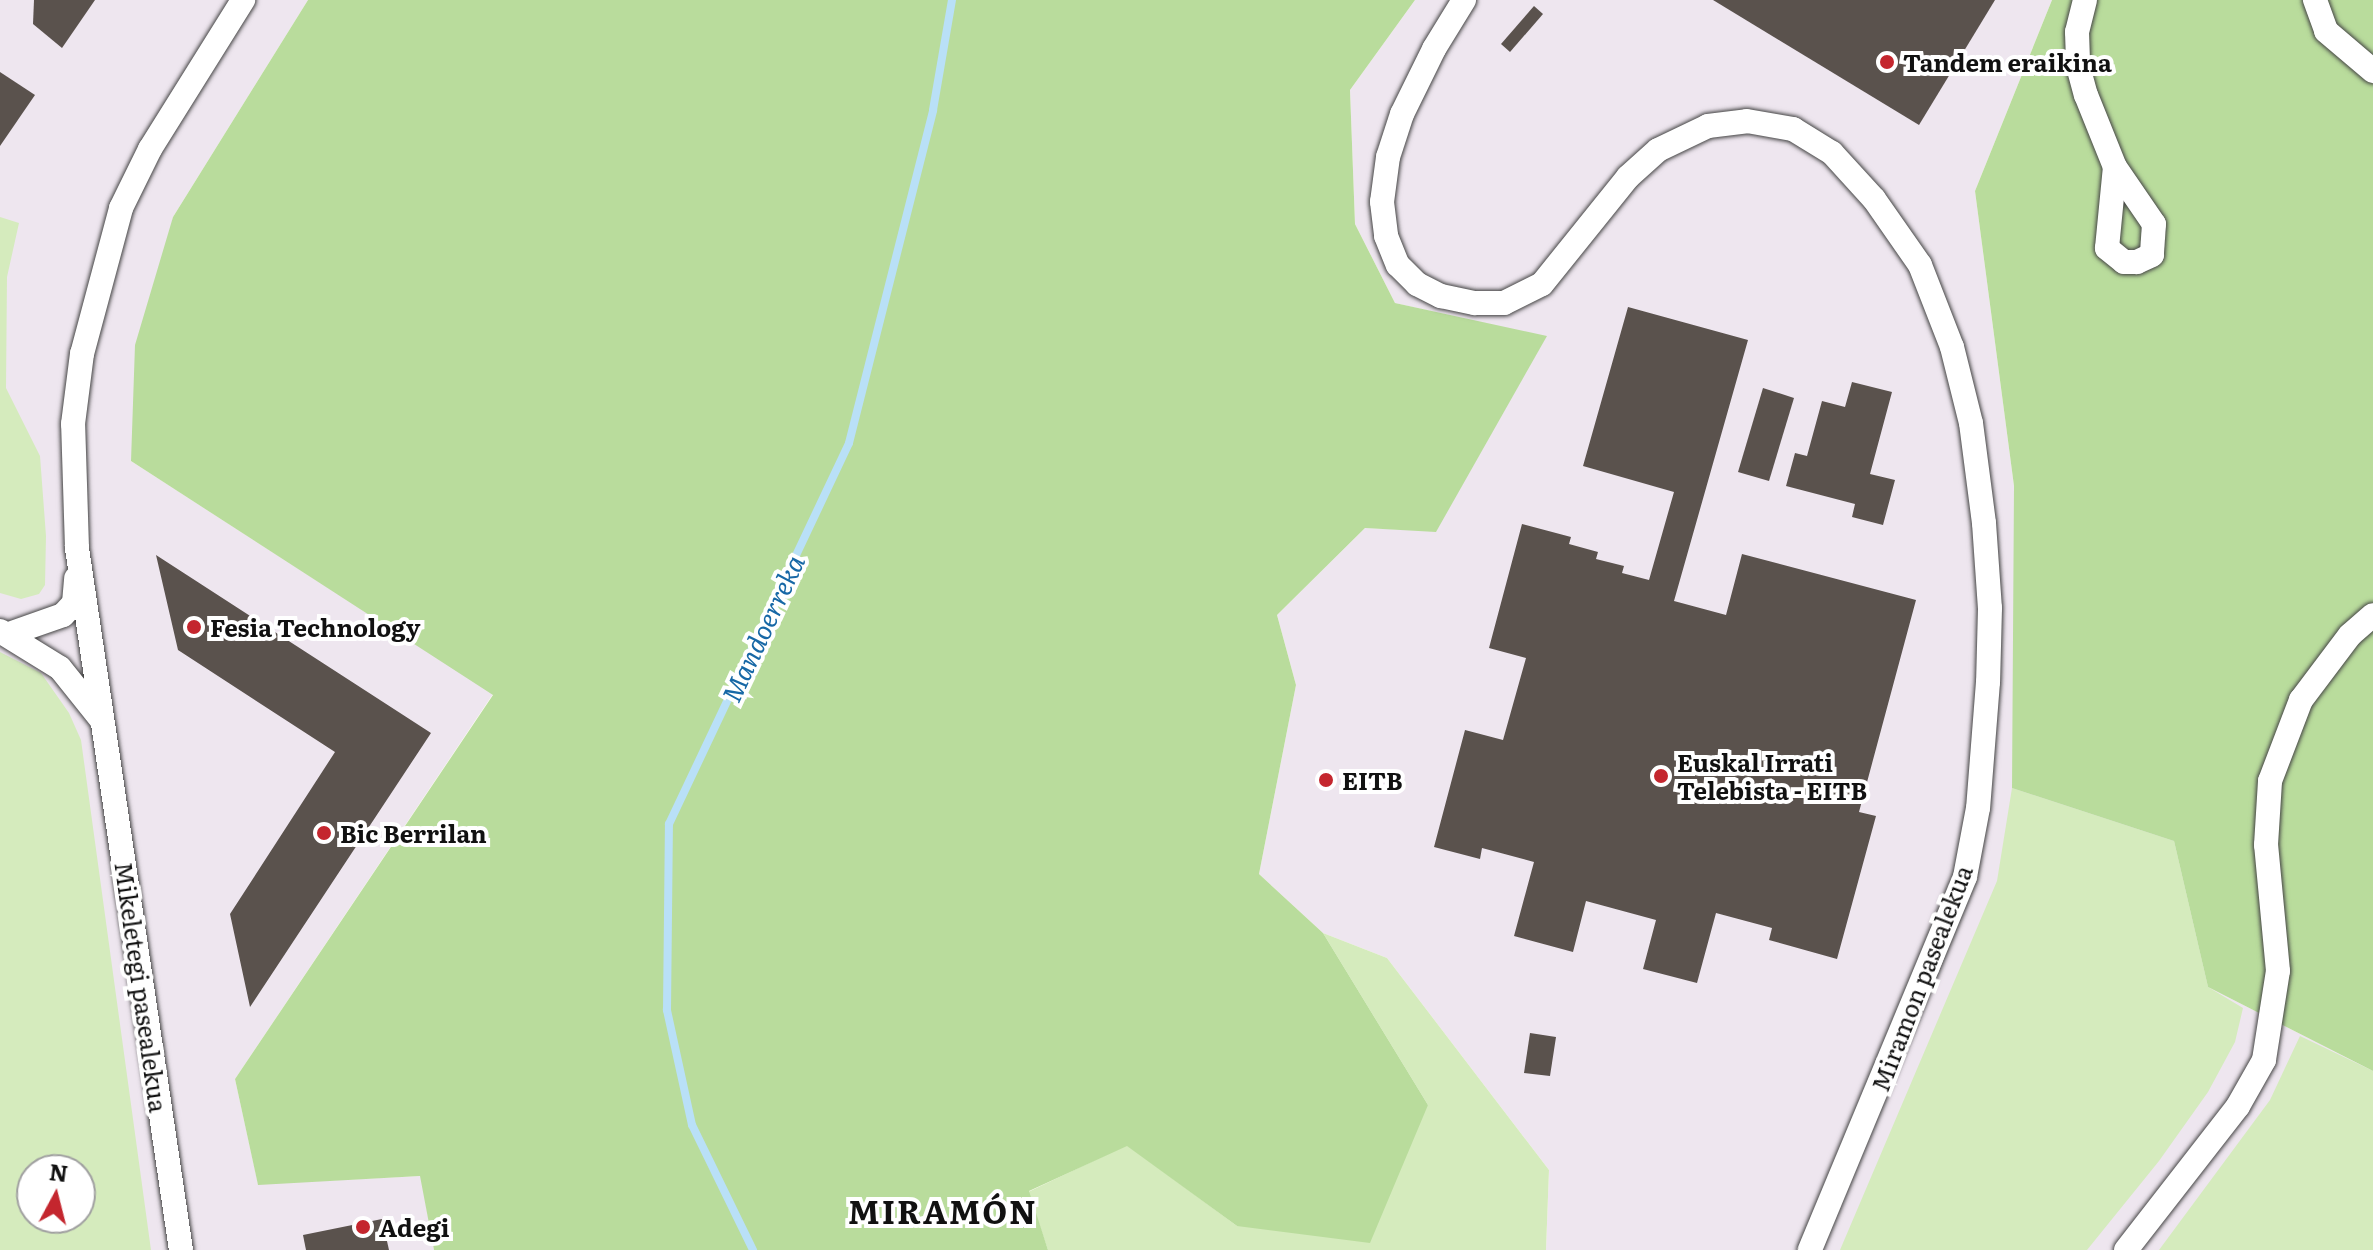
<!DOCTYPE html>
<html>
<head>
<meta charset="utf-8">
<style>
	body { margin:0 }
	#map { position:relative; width:2373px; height:1250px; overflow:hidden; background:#fffdf5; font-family:Literata,serif }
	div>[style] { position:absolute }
	.industrial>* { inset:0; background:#eee6ef }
	.green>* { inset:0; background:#d5ebbd }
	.forest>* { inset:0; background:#b9dc9c }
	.stream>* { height:8px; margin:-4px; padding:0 4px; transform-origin:4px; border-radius:4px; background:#b9e0f7 }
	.building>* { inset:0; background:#5a524d }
	.roads { filter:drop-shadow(0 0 2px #444) drop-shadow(0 0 2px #444) }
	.minor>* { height:24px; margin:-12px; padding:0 12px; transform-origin:12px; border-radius:12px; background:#fff }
	.dots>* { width:22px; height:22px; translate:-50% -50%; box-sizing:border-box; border:4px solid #fff; border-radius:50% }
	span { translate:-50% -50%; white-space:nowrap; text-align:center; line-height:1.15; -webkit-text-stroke:8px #fff; paint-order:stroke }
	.poi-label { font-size:24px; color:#111; font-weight:700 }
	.left { translate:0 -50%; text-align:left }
	.street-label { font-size:24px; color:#111 }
	.water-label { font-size:26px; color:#1768a6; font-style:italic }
	.district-label { font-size:32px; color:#111; font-weight:700; letter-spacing:2px }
	.north { position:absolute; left:16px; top:1154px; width:80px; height:80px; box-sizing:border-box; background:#fff; border:2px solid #a0a0a0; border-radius:50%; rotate:7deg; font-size:22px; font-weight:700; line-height:32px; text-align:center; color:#111 }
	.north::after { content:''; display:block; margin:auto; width:28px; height:36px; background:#c4262e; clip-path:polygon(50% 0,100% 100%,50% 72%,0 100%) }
</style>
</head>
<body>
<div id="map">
	<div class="industrial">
		<div style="clip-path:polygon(evenodd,0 0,308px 0,173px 217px,131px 461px,493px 694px,235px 1079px,258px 1184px,421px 1176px,434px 1250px,0 1250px,0 0,32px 1170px,80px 1170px,80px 1218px,32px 1218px,32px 1170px)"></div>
		<div style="clip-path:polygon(1415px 0,2052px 0,1975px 191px,2014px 486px,2174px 841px,2208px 987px,2373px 1071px,2373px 1250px,1546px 1250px,1549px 1170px,1387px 958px,1323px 933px,1259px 874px,1296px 685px,1277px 615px,1365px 528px,1436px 531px,1546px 337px,1395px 303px,1355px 224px,1350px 90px)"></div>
	</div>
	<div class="green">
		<div style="clip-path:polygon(0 217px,19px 223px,7px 277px,6px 388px,40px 456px,46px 536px,45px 585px,39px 594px,21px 599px,0 593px)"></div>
		<div style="clip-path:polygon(evenodd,0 652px,41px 673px,69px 713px,81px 740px,151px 1250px,0 1250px,0 652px,32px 1170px,80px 1170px,80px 1218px,32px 1218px,32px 1170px)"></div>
		<div style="clip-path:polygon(2012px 788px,2174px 841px,2208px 987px,2243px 1008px,2235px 1042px,2208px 1092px,2159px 1161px,2087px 1250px,1840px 1250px,1997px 881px)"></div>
		<div style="clip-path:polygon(1323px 933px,1387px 958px,1549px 1170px,1546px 1250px,1048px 1250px,1028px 1192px,1127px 1145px,1237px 1226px,1428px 1105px)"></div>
		<div style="clip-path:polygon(2300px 1036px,2373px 1071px,2373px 1250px,2159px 1250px,2270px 1100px)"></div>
	</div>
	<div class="forest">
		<div style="clip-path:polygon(308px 0,1415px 0,1350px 90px,1355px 224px,1395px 303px,1547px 336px,1436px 532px,1365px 528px,1277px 615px,1296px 685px,1259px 874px,1323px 933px,1428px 1105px,1370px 1243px,1237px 1226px,1127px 1146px,1029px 1191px,1048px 1250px,434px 1250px,420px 1176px,258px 1185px,235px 1079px,493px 695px,131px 461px,135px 345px,173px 217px)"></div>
		<div style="clip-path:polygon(2052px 0,2373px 0,2373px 1071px,2208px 987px,2174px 841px,2012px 788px,2014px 486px,1975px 191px)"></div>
	</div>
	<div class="stream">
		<div style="left:753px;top:1250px;width:139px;rotate:-116deg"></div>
		<div style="left:692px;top:1125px;width:118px;rotate:-102.3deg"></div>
		<div style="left:667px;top:1010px;width:186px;rotate:-89.4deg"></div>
		<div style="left:669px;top:824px;width:421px;rotate:-64.7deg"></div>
		<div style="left:849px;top:443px;width:343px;rotate:-75.8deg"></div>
		<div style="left:933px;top:110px;width:112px;rotate:-80.2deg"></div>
	</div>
	<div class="building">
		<div style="clip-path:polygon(34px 0,95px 0,62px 48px,33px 24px)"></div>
		<div style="clip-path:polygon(1713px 0,1995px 0,1919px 125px)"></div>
		<div style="clip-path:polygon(1534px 6px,1543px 14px,1510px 52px,1501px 44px)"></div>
		<div style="clip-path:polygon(0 72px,35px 95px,0 146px)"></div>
		<div style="clip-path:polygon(1628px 307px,1748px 340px,1674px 601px,1726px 615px,1742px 554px,1916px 600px,1859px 812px,1876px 816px,1837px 959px,1769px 940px,1772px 928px,1716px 913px,1697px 983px,1643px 969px,1656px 920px,1586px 901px,1573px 952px,1514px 936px,1534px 862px,1482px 848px,1480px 859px,1434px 847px,1465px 730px,1503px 740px,1526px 658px,1489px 648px,1522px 524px,1571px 537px,1569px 544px,1598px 552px,1596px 559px,1624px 566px,1622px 573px,1649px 580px,1674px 492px,1583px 466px)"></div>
		<div style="clip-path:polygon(1852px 382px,1892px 392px,1870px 474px,1895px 480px,1883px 525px,1852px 517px,1855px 504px,1786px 486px,1795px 453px,1807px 456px,1822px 401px,1845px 407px)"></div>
		<div style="clip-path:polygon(1763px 388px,1794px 398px,1769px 481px,1738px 472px)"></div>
		<div style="clip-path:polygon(156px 555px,431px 733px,250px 1007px,230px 914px,335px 752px,178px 650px)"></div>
		<div style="clip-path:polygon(1530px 1033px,1556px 1037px,1550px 1076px,1524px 1073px)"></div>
		<div style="clip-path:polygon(382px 1219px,389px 1250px,306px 1250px,303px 1235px)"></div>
	</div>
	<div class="roads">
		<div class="minor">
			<div style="left:1464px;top:0;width:57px;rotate:121.5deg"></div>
			<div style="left:1434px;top:49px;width:72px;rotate:116.2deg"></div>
			<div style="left:1402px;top:114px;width:45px;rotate:108deg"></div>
			<div style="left:1388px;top:157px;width:45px;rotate:97.6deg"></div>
			<div style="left:1382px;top:202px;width:34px;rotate:83deg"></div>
			<div style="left:1386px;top:236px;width:31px;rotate:68deg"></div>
			<div style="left:1398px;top:265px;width:27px;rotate:45deg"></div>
			<div style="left:1417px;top:284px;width:27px;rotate:27deg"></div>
			<div style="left:1441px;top:296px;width:35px;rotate:12deg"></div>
			<div style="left:1475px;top:303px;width:29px"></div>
			<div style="left:1504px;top:303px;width:42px;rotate:-26.6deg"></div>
			<div style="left:1542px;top:284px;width:137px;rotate:-51.2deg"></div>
			<div style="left:1628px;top:177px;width:40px;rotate:-42deg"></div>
			<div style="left:1658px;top:150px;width:55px;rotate:-25.6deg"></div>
			<div style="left:1708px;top:126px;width:39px;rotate:-7deg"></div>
			<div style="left:1747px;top:121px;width:47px;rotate:9.9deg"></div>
			<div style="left:1793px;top:129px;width:46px;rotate:31.6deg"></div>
			<div style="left:1832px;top:153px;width:62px;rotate:47.6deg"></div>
			<div style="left:1874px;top:199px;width:80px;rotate:55.1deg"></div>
			<div style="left:1920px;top:265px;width:88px;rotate:68.7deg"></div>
			<div style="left:1952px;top:347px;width:78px;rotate:76deg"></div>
			<div style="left:1971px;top:423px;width:101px;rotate:82.6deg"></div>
			<div style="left:1984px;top:523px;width:85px;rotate:86deg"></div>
			<div style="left:1990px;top:608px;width:74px;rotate:91.5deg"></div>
			<div style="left:1988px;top:682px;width:126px;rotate:94.5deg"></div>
			<div style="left:1978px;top:808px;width:70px;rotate:100.7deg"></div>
			<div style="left:1965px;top:877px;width:404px;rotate:112.6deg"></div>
			<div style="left:2085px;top:0;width:33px;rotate:104deg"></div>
			<div style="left:2077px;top:32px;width:34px;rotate:88deg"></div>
			<div style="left:2078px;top:66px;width:30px;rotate:75deg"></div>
			<div style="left:2086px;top:95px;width:78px;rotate:68.1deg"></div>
			<div style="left:2115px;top:167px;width:69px;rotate:55.6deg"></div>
			<div style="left:2154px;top:224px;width:31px;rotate:94deg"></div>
			<div style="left:2152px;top:255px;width:17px;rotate:155deg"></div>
			<div style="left:2137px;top:262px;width:13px;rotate:180deg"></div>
			<div style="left:2124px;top:262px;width:22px;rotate:-141deg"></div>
			<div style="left:2107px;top:248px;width:81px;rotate:-84.4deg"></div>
			<div style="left:2315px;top:0;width:33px;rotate:70deg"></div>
			<div style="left:2326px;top:31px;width:62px;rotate:40.4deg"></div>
			<div style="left:0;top:631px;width:70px;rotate:31.7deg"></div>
			<div style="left:60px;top:668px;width:64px;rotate:51.3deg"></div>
			<div style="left:9px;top:634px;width:57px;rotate:-19.4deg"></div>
			<div style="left:63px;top:615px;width:16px;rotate:-47deg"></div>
			<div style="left:74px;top:603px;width:25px;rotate:-85deg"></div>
			<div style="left:181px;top:1250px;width:710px;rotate:-98.43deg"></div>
			<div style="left:77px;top:548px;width:124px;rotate:-91.8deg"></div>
			<div style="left:73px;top:424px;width:71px;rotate:-82.7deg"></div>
			<div style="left:82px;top:354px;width:151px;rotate:-75deg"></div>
			<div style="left:121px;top:208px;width:66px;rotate:-63.8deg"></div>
			<div style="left:150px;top:149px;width:176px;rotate:-58deg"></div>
			<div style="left:2126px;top:1250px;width:182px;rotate:-52.1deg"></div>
			<div style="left:2238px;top:1106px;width:53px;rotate:-60.5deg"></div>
			<div style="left:2264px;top:1060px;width:90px;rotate:-81.1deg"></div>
			<div style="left:2278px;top:971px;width:127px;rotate:-95.4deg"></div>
			<div style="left:2266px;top:845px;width:64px;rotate:-86.4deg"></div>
			<div style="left:2270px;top:781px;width:87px;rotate:-69.1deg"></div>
			<div style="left:2301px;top:700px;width:81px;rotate:-53deg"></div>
			<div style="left:2350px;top:635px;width:30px;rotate:-41deg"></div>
		</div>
	</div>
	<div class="dots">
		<div style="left:1887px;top:62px;background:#c4262e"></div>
		<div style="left:194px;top:627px;background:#c4262e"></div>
		<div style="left:1661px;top:776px;background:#c4262e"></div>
		<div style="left:1326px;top:780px;background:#c4262e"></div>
		<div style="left:324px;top:833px;background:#c4262e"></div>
		<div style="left:363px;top:1227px;background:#c4262e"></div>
	</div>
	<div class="poi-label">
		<span class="left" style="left:1903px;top:62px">Tandem eraikina</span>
		<span class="left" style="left:210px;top:627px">Fesia Technology</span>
		<span class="left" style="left:1677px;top:776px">Euskal Irrati<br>Telebista - EITB</span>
		<span class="left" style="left:1342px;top:780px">EITB</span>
		<span class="left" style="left:340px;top:833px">Bic Berrilan</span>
		<span class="left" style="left:379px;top:1227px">Adegi</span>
	</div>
	<div class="street-label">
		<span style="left:1921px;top:978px;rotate:-69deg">Miramon pasealekua</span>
		<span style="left:142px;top:987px;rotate:82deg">Mikeletegi pasealekua</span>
	</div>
	<div class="water-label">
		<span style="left:762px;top:628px;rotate:-65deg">Mandoerreka</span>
	</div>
	<div class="district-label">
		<span style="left:943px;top:1210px">MIRAMÓN</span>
	</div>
	<div class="north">N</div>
</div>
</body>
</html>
